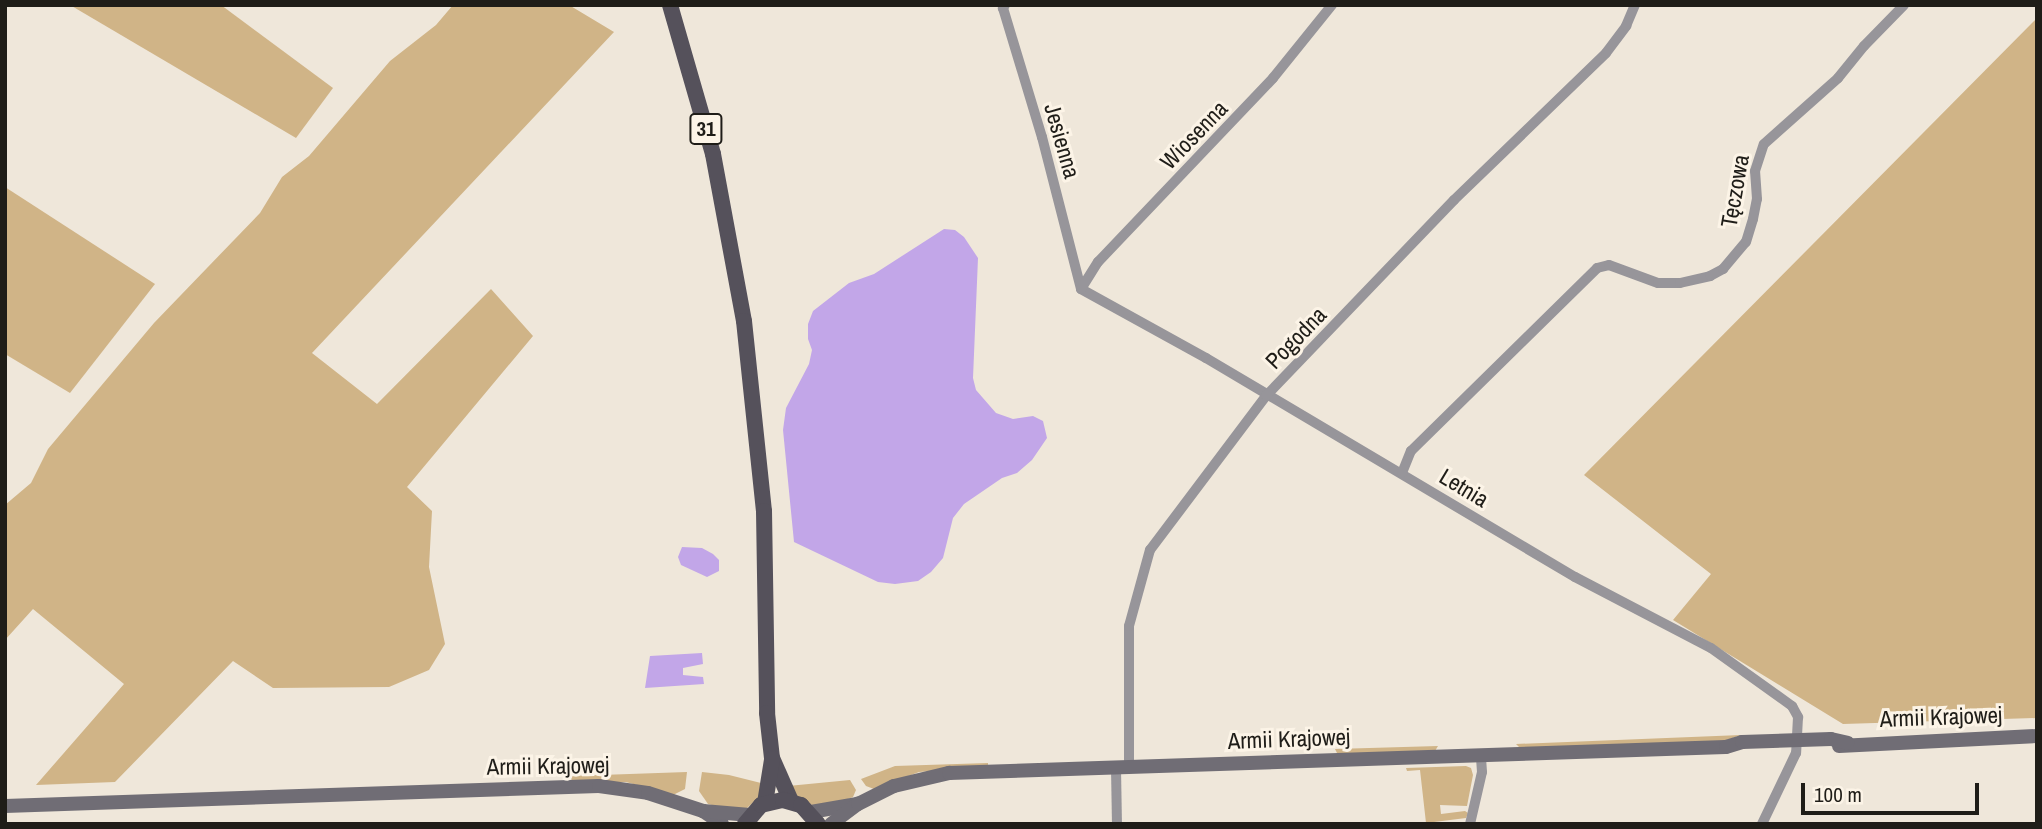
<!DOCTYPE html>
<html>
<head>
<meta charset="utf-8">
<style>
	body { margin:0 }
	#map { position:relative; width:2042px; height:829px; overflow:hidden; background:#efe7da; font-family:"Archivo Narrow",sans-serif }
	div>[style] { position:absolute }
	.green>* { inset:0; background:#d0b487 }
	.water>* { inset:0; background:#c2a6e8 }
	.street>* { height:10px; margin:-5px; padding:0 5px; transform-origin:5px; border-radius:5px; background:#97959a }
	.secondary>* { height:14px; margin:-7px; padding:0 7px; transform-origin:7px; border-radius:7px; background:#706d75 }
	.primary>* { height:16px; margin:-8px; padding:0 8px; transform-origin:8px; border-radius:8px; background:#55515b }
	span { translate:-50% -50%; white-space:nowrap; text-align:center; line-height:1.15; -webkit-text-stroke:6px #fcf4e7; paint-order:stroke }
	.shield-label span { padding:2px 5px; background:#fcf4e7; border:2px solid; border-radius:5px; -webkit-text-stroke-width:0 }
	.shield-label { font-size:21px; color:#1f1d18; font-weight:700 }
	.street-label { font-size:23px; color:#1f1d18 }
	.frame { position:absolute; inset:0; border:7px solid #1f1d18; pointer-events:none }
	.scale { position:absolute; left:1801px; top:783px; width:178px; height:32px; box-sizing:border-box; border:4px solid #1f1d18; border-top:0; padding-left:9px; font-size:21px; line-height:24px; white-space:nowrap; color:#1f1d18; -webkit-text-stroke:5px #fcf4e7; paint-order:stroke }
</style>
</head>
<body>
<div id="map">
	<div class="green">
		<div style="clip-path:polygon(70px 5px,221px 5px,333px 88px,296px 138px)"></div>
		<div style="clip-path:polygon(453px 5px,569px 5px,614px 32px,312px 353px,377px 404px,491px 289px,533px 336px,407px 487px,432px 511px,429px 567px,445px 644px,429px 670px,389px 687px,273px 688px,233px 661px,115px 782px,36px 785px,124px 684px,33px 609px,5px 640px,5px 505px,31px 483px,48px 449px,154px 323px,260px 213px,282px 177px,309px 156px,390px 61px,436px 25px)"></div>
		<div style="clip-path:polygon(2037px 18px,2037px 718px,1843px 724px,1673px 620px,1711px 574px,1584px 475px)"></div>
		<div style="clip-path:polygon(5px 187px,155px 284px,70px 393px,5px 354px)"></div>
		<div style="clip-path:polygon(1741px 735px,1721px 742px,1520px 748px,1516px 744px)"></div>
		<div style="clip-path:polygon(1438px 746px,1435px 751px,1338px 755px,1335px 749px)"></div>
		<div style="clip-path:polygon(988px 763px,988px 766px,919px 772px,874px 789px,866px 786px,861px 779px,895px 766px)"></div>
		<div style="clip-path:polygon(1466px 766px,1471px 768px,1473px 775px,1467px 806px,1440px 805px,1441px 814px,1465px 811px,1468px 813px,1466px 818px,1426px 823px,1420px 770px,1407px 771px,1406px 768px)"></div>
		<div style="clip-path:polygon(687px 772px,685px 789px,673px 795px,626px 782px,574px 782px,571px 779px,572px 776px)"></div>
		<div style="clip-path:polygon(702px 772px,729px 775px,765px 784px,763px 793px,746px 809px,731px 810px,708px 804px,699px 791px)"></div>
		<div style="clip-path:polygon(850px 780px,856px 790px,853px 797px,830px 806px,812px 805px,798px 798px,788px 786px)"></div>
	</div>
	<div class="water">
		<div style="clip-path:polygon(944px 229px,955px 230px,964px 237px,978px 258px,973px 378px,976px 390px,996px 413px,1013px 419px,1033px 416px,1043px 421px,1047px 438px,1032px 460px,1017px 473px,1002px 478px,964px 504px,953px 518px,943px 558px,931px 572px,918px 581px,895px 584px,878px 582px,794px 542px,783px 430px,786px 408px,809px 364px,812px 350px,808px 339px,808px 324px,813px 311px,849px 283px,874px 274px)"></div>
		<div style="clip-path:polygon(682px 547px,702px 548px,713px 554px,719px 560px,719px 571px,707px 577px,681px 565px,678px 557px)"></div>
		<div style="clip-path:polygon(702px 653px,703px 664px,683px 668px,683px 675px,703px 677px,704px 684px,645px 688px,650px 656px)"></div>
	</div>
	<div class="street">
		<div style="left:1005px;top:5px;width:4px;rotate:124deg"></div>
		<div style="left:1003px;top:8px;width:135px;rotate:73.2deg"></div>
		<div style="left:1042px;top:137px;width:157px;rotate:75.6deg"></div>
		<div style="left:1081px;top:289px;width:143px;rotate:28.9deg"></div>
		<div style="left:1206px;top:358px;width:429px;rotate:30.7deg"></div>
		<div style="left:1575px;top:577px;width:153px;rotate:27.6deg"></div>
		<div style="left:1711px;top:648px;width:100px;rotate:35.6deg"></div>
		<div style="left:1792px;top:706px;width:13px;rotate:61deg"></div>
		<div style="left:1798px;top:717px;width:36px;rotate:93deg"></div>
		<div style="left:1796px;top:753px;width:79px;rotate:115.6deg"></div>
		<div style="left:1081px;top:289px;width:32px;rotate:-58deg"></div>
		<div style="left:1098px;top:262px;width:254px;rotate:-46.4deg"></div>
		<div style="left:1273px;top:78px;width:94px;rotate:-51.1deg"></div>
		<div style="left:1402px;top:473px;width:24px;rotate:-68deg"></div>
		<div style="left:1411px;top:451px;width:261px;rotate:-44.5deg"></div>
		<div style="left:1597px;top:268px;width:12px;rotate:-14deg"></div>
		<div style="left:1609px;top:265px;width:52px;rotate:20.2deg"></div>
		<div style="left:1658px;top:283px;width:22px"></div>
		<div style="left:1680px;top:283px;width:31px;rotate:-13deg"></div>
		<div style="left:1710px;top:276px;width:15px;rotate:-28deg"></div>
		<div style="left:1723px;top:269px;width:35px;rotate:-50deg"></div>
		<div style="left:1746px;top:242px;width:24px;rotate:-73deg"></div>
		<div style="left:1753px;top:219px;width:20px;rotate:-79deg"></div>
		<div style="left:1757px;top:199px;width:28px;rotate:-94deg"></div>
		<div style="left:1755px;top:171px;width:28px;rotate:-72deg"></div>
		<div style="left:1764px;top:144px;width:99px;rotate:-41.7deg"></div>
		<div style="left:1838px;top:78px;width:41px;rotate:-50.9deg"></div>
		<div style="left:1864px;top:46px;width:57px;rotate:-45.7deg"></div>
		<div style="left:1129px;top:767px;width:141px;rotate:-90deg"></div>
		<div style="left:1129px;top:626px;width:79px;rotate:-74.6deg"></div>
		<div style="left:1150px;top:550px;width:193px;rotate:-53deg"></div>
		<div style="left:1266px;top:396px;width:272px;rotate:-46.2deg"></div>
		<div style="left:1454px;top:200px;width:211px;rotate:-44deg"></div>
		<div style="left:1606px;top:53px;width:34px;rotate:-53deg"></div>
		<div style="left:1626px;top:26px;width:23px;rotate:-67deg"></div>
		<div style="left:1116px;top:768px;width:56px;rotate:89deg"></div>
		<div style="left:1470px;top:824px;width:53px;rotate:-77deg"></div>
		<div style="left:1482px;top:772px;width:16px;rotate:-94deg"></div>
	</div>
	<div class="secondary">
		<div style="left:1839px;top:746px;width:198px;rotate:-2.9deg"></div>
		<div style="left:5px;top:806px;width:594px;rotate:-1.93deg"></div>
		<div style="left:599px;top:786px;width:49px;rotate:8.1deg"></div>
		<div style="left:648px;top:793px;width:58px;rotate:18.1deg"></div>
		<div style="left:703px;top:811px;width:23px;rotate:34deg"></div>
		<div style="left:703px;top:811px;width:47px;rotate:4.9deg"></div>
		<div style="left:811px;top:812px;width:47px;rotate:-9.9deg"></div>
		<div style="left:831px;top:824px;width:34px;rotate:-37deg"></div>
		<div style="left:858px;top:804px;width:40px;rotate:-26.6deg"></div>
		<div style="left:894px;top:786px;width:57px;rotate:-13.3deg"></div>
		<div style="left:949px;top:773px;width:777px;rotate:-1.92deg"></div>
		<div style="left:1726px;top:747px;width:17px;rotate:-17deg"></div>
		<div style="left:1742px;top:742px;width:89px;rotate:-1.9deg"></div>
		<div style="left:1831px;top:739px;width:17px;rotate:13deg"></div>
	</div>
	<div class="primary">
		<div style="left:670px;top:5px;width:155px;rotate:73.9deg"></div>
		<div style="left:713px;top:154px;width:170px;rotate:79.5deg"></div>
		<div style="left:744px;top:321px;width:191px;rotate:84deg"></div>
		<div style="left:764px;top:511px;width:202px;rotate:89.1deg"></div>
		<div style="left:767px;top:713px;width:45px;rotate:83.7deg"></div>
		<div style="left:772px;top:758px;width:47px;rotate:66.2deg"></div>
		<div style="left:765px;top:803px;width:44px;rotate:-80.8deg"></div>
		<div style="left:745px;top:824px;width:25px;rotate:-50deg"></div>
		<div style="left:761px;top:805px;width:23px;rotate:-13deg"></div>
		<div style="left:783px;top:800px;width:19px;rotate:16deg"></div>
		<div style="left:801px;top:805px;width:25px;rotate:48deg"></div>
	</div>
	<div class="shield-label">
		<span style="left:706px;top:129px">31</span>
	</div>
	<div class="street-label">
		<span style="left:1194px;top:135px;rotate:-46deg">Wiosenna</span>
		<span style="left:1062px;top:141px;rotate:74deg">Jesienna</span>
		<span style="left:1735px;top:191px;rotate:-80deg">Tęczowa</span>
		<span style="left:1296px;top:338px;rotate:-46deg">Pogodna</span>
		<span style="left:1464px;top:488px;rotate:31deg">Letnia</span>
		<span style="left:1941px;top:717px;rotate:-2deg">Armii Krajowej</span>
		<span style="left:1289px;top:739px;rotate:-2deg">Armii Krajowej</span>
		<span style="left:548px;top:766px;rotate:-1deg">Armii Krajowej</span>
	</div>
	<div class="frame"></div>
	<div class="scale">100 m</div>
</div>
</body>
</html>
